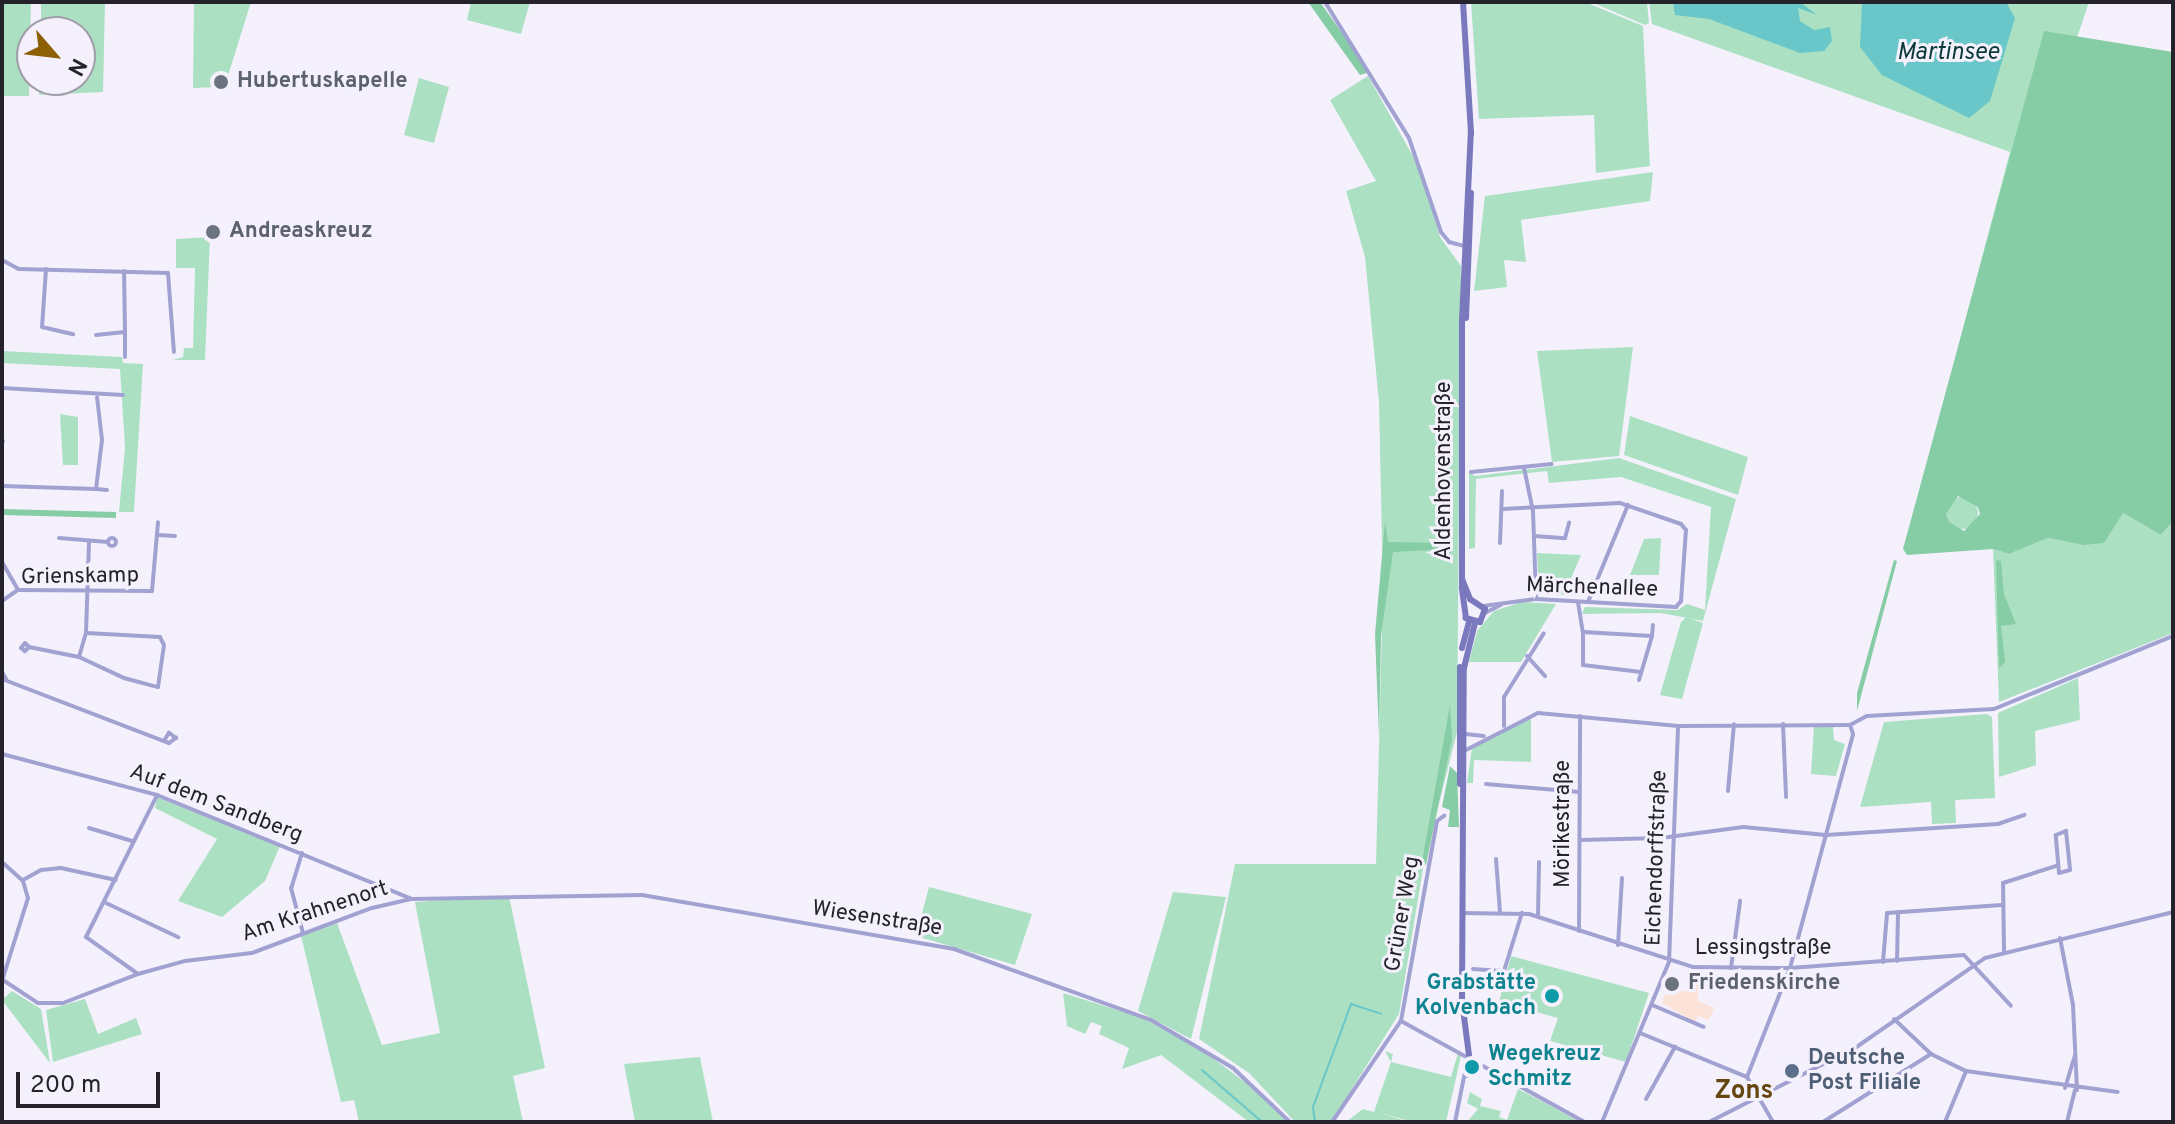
<!DOCTYPE html>
<html>
<head>
<meta charset="utf-8">
<style>
	body { margin:0 }
	#map { position:relative; width:2175px; height:1124px; overflow:hidden; background:#f4f1fd; font-family:Overpass,sans-serif }
	div>[style] { position:absolute }
	.education>* { inset:0; background:#fce3da }
	.green>* { inset:0; background:#abe1c2 }
	.round { border-radius:50% }
	.forest>* { inset:0; background:#86cca5 }
	.water>* { inset:0; background:#69c7c9 }
	.stream>* { height:2px; margin:-1px; padding:0 1px; transform-origin:1px; border-radius:1px; background:#69c7c9 }
	.street>* { height:4px; margin:-2px; padding:0 2px; transform-origin:2px; border-radius:2px; background:#a1a2d1 }
	.street>.ring { margin:-2px; padding:0; box-sizing:content-box; background:none; border:4px solid #a1a2d1; border-radius:50% }
	.secondary>* { height:6px; margin:-3px; padding:0 3px; transform-origin:3px; border-radius:3px; background:#7b79bd }
	.dots>* { width:22px; height:22px; translate:-50% -50%; box-sizing:border-box; border:4px solid #f4f1fd; border-radius:50% }
	span { translate:-50% -50%; white-space:nowrap; text-align:center; line-height:1.15; -webkit-text-stroke:6px #f4f1fd; paint-order:stroke }
	.worship-label { font-size:22px; color:#5b616d; font-weight:700 }
	.left { translate:0 -50%; text-align:left }
	.street-label { font-size:22px; color:#25222c }
	.culture-label { font-size:22px; color:#0d838f; font-weight:700 }
	.right { translate:-100% -50%; text-align:right }
	.service-label { font-size:22px; color:#4e5e75; font-weight:700 }
	.water-label { font-size:24px; color:#0c3a3b; font-style:italic }
	.quarter-label { font-size:26px; color:#65460f; font-weight:700 }
	.frame { position:absolute; inset:0; border:4px solid #25222c; pointer-events:none }
	.north { position:absolute; left:16px; top:16px; width:80px; height:80px; box-sizing:border-box; background:#f4f1fd; border:2px solid #a19ea9; border-radius:50%; rotate:118deg; font-size:22px; font-weight:700; line-height:32px; text-align:center; color:#25222c }
	.north::after { content:''; display:block; margin:auto; width:28px; height:36px; background:#8d6006; clip-path:polygon(50% 0,100% 100%,50% 72%,0 100%) }
	.scale { position:absolute; left:16px; top:1072px; width:144px; height:36px; box-sizing:border-box; border:4px solid #25222c; border-top:0; padding-left:10px; font-size:24px; line-height:28px; white-space:nowrap; color:#25222c; -webkit-text-stroke:6px #f4f1fd; paint-order:stroke }
</style>
</head>
<body>
<div id="map">
	<div class="education">
		<div style="clip-path:polygon(1698px 972px,1704px 972px,1697px 1000px,1714px 1008px,1709px 1020px,1698px 1016px,1695px 1022px,1662px 1003px,1664px 995px,1689px 990px)"></div>
	</div>
	<div class="green">
		<div style="clip-path:polygon(2px 2px,31px 2px,29px 96px,2px 96px)"></div>
		<div style="clip-path:polygon(41px 2px,105px 2px,103px 92px,39px 95px,39px 80px,80px 80px,80px 32px,41px 32px)"></div>
		<div style="clip-path:polygon(194px 2px,251px 2px,227px 79px,218px 87px,193px 88px)"></div>
		<div style="clip-path:polygon(471px 2px,530px 2px,521px 34px,467px 20px)"></div>
		<div style="clip-path:polygon(1471px 2px,1585px 2px,1643px 26px,1650px 166px,1596px 173px,1594px 115px,1479px 119px)"></div>
		<div style="clip-path:polygon(1591px 2px,1647px 2px,1649px 23px,1645px 25px)"></div>
		<div style="clip-path:polygon(1649px 2px,2089px 2px,1959px 387px,1945px 396px,2010px 152px,1652px 24px)"></div>
		<div style="clip-path:polygon(1368px 76px,1423px 174px,1440px 237px,1461px 266px,1457px 732px,1424px 863px,1399px 1014px,1331px 1122px,1295px 1122px,1249px 1073px,1199px 1039px,1235px 864px,1376px 864px,1383px 587px,1379px 402px,1365px 257px,1346px 191px,1376px 181px,1330px 100px)"></div>
		<div style="clip-path:polygon(419px 78px,449px 87px,434px 143px,404px 135px)"></div>
		<div style="clip-path:polygon(1653px 172px,1650px 201px,1521px 220px,1526px 262px,1504px 260px,1507px 287px,1474px 291px,1485px 196px)"></div>
		<div style="clip-path:polygon(210px 237px,205px 360px,173px 360px,183px 357px,184px 348px,193px 348px,195px 268px,176px 268px,176px 239px)"></div>
		<div style="clip-path:polygon(1633px 347px,1619px 456px,1552px 462px,1537px 351px)"></div>
		<div style="clip-path:polygon(2px 351px,122px 357px,123px 363px,143px 364px,134px 512px,119px 512px,125px 447px,120px 369px,2px 363px)"></div>
		<div style="clip-path:polygon(60px 414px,78px 417px,78px 465px,63px 465px)"></div>
		<div style="clip-path:polygon(1630px 416px,1748px 457px,1738px 495px,1624px 455px)"></div>
		<div style="clip-path:polygon(1619px 458px,1736px 499px,1703px 621px,1661px 613px,1582px 614px,1585px 607px,1678px 610px,1687px 604px,1705px 610px,1711px 507px,1621px 477px,1549px 483px,1547px 471px,1476px 479px,1475px 548px,1469px 549px,1469px 472px,1475px 476px)"></div>
		<div class="round" style="left:1946px;top:497px;width:32px;height:32px"></div>
		<div style="clip-path:polygon(2123px 513px,2161px 535px,2173px 521px,2173px 633px,1999px 702px,1993px 549px,2009px 554px,2048px 538px,2083px 545px)"></div>
		<div style="clip-path:polygon(1661px 538px,1659px 575px,1630px 575px,1644px 539px)"></div>
		<div style="clip-path:polygon(1537px 553px,1581px 555px,1564px 595px,1539px 593px)"></div>
		<div style="clip-path:polygon(1522px 602px,1556px 604px,1521px 662px,1469px 662px,1477px 631px,1494px 611px)"></div>
		<div style="clip-path:polygon(1686px 617px,1703px 623px,1682px 699px,1660px 695px,1681px 622px)"></div>
		<div style="clip-path:polygon(2078px 678px,2080px 720px,2035px 731px,2036px 765px,1999px 777px,1998px 713px)"></div>
		<div style="clip-path:polygon(1987px 714px,1992px 717px,1995px 798px,1955px 800px,1956px 823px,1932px 824px,1931px 802px,1860px 807px,1884px 722px)"></div>
		<div style="clip-path:polygon(1531px 717px,1531px 762px,1474px 760px,1473px 783px,1467px 783px,1472px 748px)"></div>
		<div style="clip-path:polygon(1833px 726px,1834px 740px,1845px 744px,1836px 776px,1811px 774px,1814px 727px)"></div>
		<div style="clip-path:polygon(157px 797px,280px 846px,265px 881px,222px 917px,178px 901px,217px 839px,155px 808px)"></div>
		<div style="clip-path:polygon(929px 887px,1032px 914px,1015px 965px,916px 936px)"></div>
		<div style="clip-path:polygon(1173px 892px,1226px 897px,1191px 1039px,1138px 1011px)"></div>
		<div style="clip-path:polygon(509px 896px,545px 1068px,513px 1076px,523px 1122px,359px 1122px,354px 1100px,341px 1102px,301px 936px,337px 923px,382px 1045px,440px 1033px,415px 902px)"></div>
		<div style="clip-path:polygon(1511px 956px,1649px 993px,1626px 1062px,1550px 1041px,1558px 1018px,1499px 1002px)"></div>
		<div style="clip-path:polygon(12px 991px,41px 1009px,50px 1063px,2px 1000px)"></div>
		<div style="clip-path:polygon(1063px 993px,1140px 1017px,1192px 1043px,1256px 1090px,1289px 1122px,1249px 1122px,1161px 1055px,1122px 1069px,1129px 1048px,1099px 1034px,1102px 1026px,1091px 1022px,1085px 1034px,1067px 1026px)"></div>
		<div style="clip-path:polygon(85px 999px,98px 1034px,136px 1018px,142px 1034px,53px 1062px,46px 1010px)"></div>
		<div style="clip-path:polygon(1385px 1051px,1393px 1054px,1391px 1062px,1451px 1077px,1458px 1053px,1461px 1056px,1446px 1122px,1413px 1122px,1376px 1112px,1409px 1122px,1346px 1122px,1363px 1109px,1374px 1112px,1391px 1062px)"></div>
		<div style="clip-path:polygon(700px 1057px,713px 1122px,635px 1122px,624px 1064px)"></div>
		<div style="clip-path:polygon(1518px 1089px,1547px 1104px,1580px 1122px,1467px 1122px,1478px 1109px,1467px 1103px,1470px 1092px,1482px 1099px,1480px 1106px,1501px 1111px,1499px 1117px,1507px 1120px)"></div>
	</div>
	<div class="forest">
		<div style="clip-path:polygon(1308px 2px,1320px 2px,1370px 72px,1360px 75px)"></div>
		<div style="clip-path:polygon(evenodd,2044px 31px,2173px 52px,2173px 521px,2161px 535px,2123px 513px,2104px 543px,2083px 545px,2048px 538px,2009px 554px,1993px 549px,1907px 555px,1903px 549px,2044px 31px,1958px 496px,1978px 507px,1980px 514px,1964px 531px,1949px 522px,1946px 514px,1958px 496px)"></div>
		<div style="clip-path:polygon(2px 509px,116px 512px,116px 518px,2px 515px)"></div>
		<div style="clip-path:polygon(1385px 522px,1388px 542px,1450px 543px,1450px 549px,1393px 552px,1381px 636px,1379px 737px,1375px 634px)"></div>
		<div style="clip-path:polygon(1894px 560px,1897px 561px,1857px 711px,1857px 693px)"></div>
		<div style="clip-path:polygon(1996px 560px,2001px 561px,2004px 594px,2016px 624px,2001px 626px,2005px 662px,1999px 668px)"></div>
		<div style="clip-path:polygon(1450px 705px,1452px 739px,1426px 865px,1422px 862px)"></div>
		<div style="clip-path:polygon(1450px 766px,1457px 773px,1459px 827px,1448px 827px,1450px 810px,1442px 807px)"></div>
	</div>
	<div class="water">
		<div style="clip-path:polygon(1673px 2px,1800px 2px,1817px 15px,1798px 8px,1800px 21px,1814px 30px,1830px 27px,1832px 41px,1824px 51px,1800px 53px,1709px 19px,1675px 15px)"></div>
		<div style="clip-path:polygon(1862px 2px,2006px 2px,2015px 18px,1990px 101px,1969px 118px,1882px 75px,1860px 47px)"></div>
	</div>
	<div class="stream">
		<div style="left:1202px;top:1070px;width:79px;rotate:40.9deg"></div>
		<div style="left:1315px;top:1122px;width:15px;rotate:-98deg"></div>
		<div style="left:1313px;top:1107px;width:110px;rotate:-69.7deg"></div>
		<div style="left:1351px;top:1004px;width:32px;rotate:18deg"></div>
	</div>
	<div class="street">
		<div style="left:1325px;top:2px;width:160px;rotate:58.3deg"></div>
		<div style="left:1409px;top:138px;width:99px;rotate:71.2deg"></div>
		<div style="left:1441px;top:232px;width:13px;rotate:51deg"></div>
		<div style="left:1449px;top:242px;width:16px;rotate:15deg"></div>
		<div style="left:2px;top:260px;width:19px;rotate:28deg"></div>
		<div style="left:19px;top:269px;width:149px;rotate:1.5deg"></div>
		<div style="left:168px;top:273px;width:79px;rotate:85.7deg"></div>
		<div style="left:46px;top:269px;width:58px;rotate:93.9deg"></div>
		<div style="left:42px;top:327px;width:32px;rotate:13deg"></div>
		<div style="left:125px;top:332px;width:25px;rotate:90deg"></div>
		<div style="left:96px;top:335px;width:29px;rotate:-6deg"></div>
		<div style="left:125px;top:332px;width:61px;rotate:-90.9deg"></div>
		<div style="left:2px;top:388px;width:121px;rotate:3.3deg"></div>
		<div style="left:2px;top:441px;width:1px"></div>
		<div style="left:1524px;top:468px;width:44px;rotate:78.2deg"></div>
		<div style="left:1533px;top:511px;width:88px;rotate:88deg"></div>
		<div style="left:1471px;top:472px;width:81px;rotate:-5.6deg"></div>
		<div style="left:2px;top:486px;width:94px;rotate:1.8deg"></div>
		<div style="left:96px;top:489px;width:49px;rotate:-83deg"></div>
		<div style="left:102px;top:440px;width:43px;rotate:-96.6deg"></div>
		<div style="left:96px;top:489px;width:11px;rotate:5deg"></div>
		<div style="left:158px;top:535px;width:17px;rotate:3deg"></div>
		<div style="left:1534px;top:536px;width:31px;rotate:4deg"></div>
		<div style="left:1565px;top:538px;width:16px;rotate:-75deg"></div>
		<div class="ring" style="left:108px;top:538px;width:4px;height:4px"></div>
		<div style="left:59px;top:538px;width:49px;rotate:4.7deg"></div>
		<div style="left:1500px;top:543px;width:52px;rotate:-87.8deg"></div>
		<div style="left:2px;top:562px;width:32px;rotate:60deg"></div>
		<div style="left:2px;top:601px;width:19px;rotate:-35deg"></div>
		<div style="left:18px;top:590px;width:134px;rotate:0.4deg"></div>
		<div style="left:152px;top:591px;width:69px;rotate:-85deg"></div>
		<div style="left:1578px;top:602px;width:30px;rotate:81deg"></div>
		<div style="left:1588px;top:602px;width:105px;rotate:-67.6deg"></div>
		<div style="left:1483px;top:606px;width:53px;rotate:-7.5deg"></div>
		<div style="left:1536px;top:599px;width:140px;rotate:3.3deg"></div>
		<div style="left:1676px;top:607px;width:8px;rotate:-50deg"></div>
		<div style="left:1681px;top:601px;width:71px;rotate:-86deg"></div>
		<div style="left:1686px;top:530px;width:8px;rotate:-130deg"></div>
		<div style="left:1681px;top:524px;width:65px;rotate:-161deg"></div>
		<div style="left:1620px;top:503px;width:118px;rotate:177.1deg"></div>
		<div style="left:1485px;top:613px;width:18px;rotate:-27deg"></div>
		<div style="left:1652px;top:636px;width:11px;rotate:-85deg"></div>
		<div style="left:25px;top:643px;width:6px;rotate:45deg"></div>
		<div style="left:29px;top:647px;width:6px;rotate:135deg"></div>
		<div style="left:25px;top:651px;width:5px;rotate:-143deg"></div>
		<div style="left:21px;top:648px;width:6px;rotate:-51deg"></div>
		<div style="left:29px;top:647px;width:51px;rotate:11.3deg"></div>
		<div style="left:79px;top:657px;width:50px;rotate:25deg"></div>
		<div style="left:124px;top:678px;width:35px;rotate:15deg"></div>
		<div style="left:158px;top:687px;width:42px;rotate:-81.9deg"></div>
		<div style="left:164px;top:645px;width:9px;rotate:-117deg"></div>
		<div style="left:160px;top:637px;width:74px;rotate:-176.9deg"></div>
		<div style="left:1527px;top:656px;width:27px;rotate:48deg"></div>
		<div style="left:79px;top:657px;width:25px;rotate:-74deg"></div>
		<div style="left:86px;top:633px;width:91px;rotate:-88.1deg"></div>
		<div style="left:2px;top:672px;width:8px;rotate:60deg"></div>
		<div style="left:2px;top:679px;width:179px;rotate:21deg"></div>
		<div style="left:169px;top:743px;width:9px;rotate:-36deg"></div>
		<div style="left:176px;top:738px;width:9px;rotate:-144deg"></div>
		<div style="left:169px;top:733px;width:7px;rotate:124deg"></div>
		<div style="left:1639px;top:680px;width:46px;rotate:-73.5deg"></div>
		<div style="left:1652px;top:636px;width:69px;rotate:-176.7deg"></div>
		<div style="left:1583px;top:632px;width:33px;rotate:90deg"></div>
		<div style="left:1583px;top:665px;width:58px;rotate:6.9deg"></div>
		<div style="left:1783px;top:724px;width:73px;rotate:87.6deg"></div>
		<div style="left:1850px;top:725px;width:19px;rotate:-28deg"></div>
		<div style="left:1867px;top:716px;width:127px;rotate:-3.2deg"></div>
		<div style="left:1994px;top:709px;width:193px;rotate:-22.2deg"></div>
		<div style="left:1504px;top:726px;width:29px;rotate:-90deg"></div>
		<div style="left:1504px;top:697px;width:75px;rotate:-58deg"></div>
		<div style="left:1465px;top:734px;width:19px;rotate:6deg"></div>
		<div style="left:1464px;top:751px;width:83px;rotate:-27.2deg"></div>
		<div style="left:1538px;top:713px;width:141px;rotate:5.3deg"></div>
		<div style="left:1678px;top:726px;width:172px;rotate:-0.3deg"></div>
		<div style="left:2px;top:754px;width:160px;rotate:14.8deg"></div>
		<div style="left:157px;top:795px;width:275px;rotate:22.2deg"></div>
		<div style="left:412px;top:899px;width:230px;rotate:-1deg"></div>
		<div style="left:642px;top:895px;width:317px;rotate:9.8deg"></div>
		<div style="left:954px;top:949px;width:209px;rotate:19.8deg"></div>
		<div style="left:1151px;top:1020px;width:95px;rotate:30.3deg"></div>
		<div style="left:1233px;top:1068px;width:79px;rotate:43.5deg"></div>
		<div style="left:1486px;top:784px;width:94px;rotate:4.9deg"></div>
		<div style="left:1728px;top:791px;width:67px;rotate:-84.9deg"></div>
		<div style="left:89px;top:828px;width:45px;rotate:16.8deg"></div>
		<div style="left:2066px;top:831px;width:39px;rotate:84deg"></div>
		<div style="left:2070px;top:870px;width:11px;rotate:165deg"></div>
		<div style="left:2059px;top:873px;width:38px;rotate:-95deg"></div>
		<div style="left:2056px;top:835px;width:11px;rotate:-22deg"></div>
		<div style="left:1580px;top:840px;width:81px;rotate:-1.4deg"></div>
		<div style="left:1661px;top:838px;width:83px;rotate:-7.6deg"></div>
		<div style="left:1743px;top:827px;width:83px;rotate:5.5deg"></div>
		<div style="left:1826px;top:835px;width:172px;rotate:-3.7deg"></div>
		<div style="left:1998px;top:824px;width:28px;rotate:-19deg"></div>
		<div style="left:302px;top:853px;width:37px;rotate:107deg"></div>
		<div style="left:291px;top:888px;width:47px;rotate:75.1deg"></div>
		<div style="left:1496px;top:859px;width:53px;rotate:85.7deg"></div>
		<div style="left:2px;top:862px;width:28px;rotate:42deg"></div>
		<div style="left:23px;top:881px;width:18px;rotate:74deg"></div>
		<div style="left:28px;top:898px;width:87px;rotate:107.4deg"></div>
		<div style="left:23px;top:880px;width:21px;rotate:-29deg"></div>
		<div style="left:41px;top:870px;width:20px;rotate:-6deg"></div>
		<div style="left:61px;top:868px;width:56px;rotate:12.3deg"></div>
		<div style="left:106px;top:903px;width:80px;rotate:25.3deg"></div>
		<div style="left:1462px;top:913px;width:67px;rotate:0.9deg"></div>
		<div style="left:1529px;top:914px;width:172px;rotate:17.9deg"></div>
		<div style="left:1693px;top:967px;width:97px;rotate:0.6deg"></div>
		<div style="left:1790px;top:968px;width:174px;rotate:-4.3deg"></div>
		<div style="left:1964px;top:955px;width:69px;rotate:47.3deg"></div>
		<div style="left:1538px;top:916px;width:54px;rotate:-88.9deg"></div>
		<div style="left:1579px;top:931px;width:215px;rotate:-89.7deg"></div>
		<div style="left:2060px;top:938px;width:68px;rotate:79deg"></div>
		<div style="left:2073px;top:1005px;width:85px;rotate:87.3deg"></div>
		<div style="left:1618px;top:945px;width:67px;rotate:-86.6deg"></div>
		<div style="left:2004px;top:951px;width:68px;rotate:-90.8deg"></div>
		<div style="left:2003px;top:883px;width:56px;rotate:-17.8deg"></div>
		<div style="left:1897px;top:961px;width:49px;rotate:-88.8deg"></div>
		<div style="left:1883px;top:962px;width:49px;rotate:-85.3deg"></div>
		<div style="left:1887px;top:913px;width:115px;rotate:-4deg"></div>
		<div style="left:1731px;top:968px;width:68px;rotate:-82.3deg"></div>
		<div style="left:1473px;top:969px;width:31px;rotate:4deg"></div>
		<div style="left:1504px;top:971px;width:61px;rotate:-72.8deg"></div>
		<div style="left:138px;top:974px;width:64px;rotate:-144.6deg"></div>
		<div style="left:86px;top:937px;width:159px;rotate:-63.4deg"></div>
		<div style="left:3px;top:980px;width:42px;rotate:33.3deg"></div>
		<div style="left:38px;top:1003px;width:25px"></div>
		<div style="left:63px;top:1003px;width:80px;rotate:-21.1deg"></div>
		<div style="left:138px;top:974px;width:49px;rotate:-15.5deg"></div>
		<div style="left:185px;top:961px;width:67px;rotate:-6.8deg"></div>
		<div style="left:252px;top:953px;width:128px;rotate:-20.6deg"></div>
		<div style="left:372px;top:908px;width:40px;rotate:-13deg"></div>
		<div style="left:1652px;top:1005px;width:56px;rotate:22.9deg"></div>
		<div style="left:1894px;top:1019px;width:51px;rotate:43.4deg"></div>
		<div style="left:1931px;top:1054px;width:39px;rotate:26deg"></div>
		<div style="left:1966px;top:1071px;width:153px;rotate:7.9deg"></div>
		<div style="left:1401px;top:1021px;width:203px;rotate:-79.8deg"></div>
		<div style="left:1437px;top:821px;width:9px;rotate:-36deg"></div>
		<div style="left:1640px;top:1033px;width:116px;rotate:22.4deg"></div>
		<div style="left:1467px;top:1076px;width:16px;rotate:-43deg"></div>
		<div style="left:1747px;top:1077px;width:117px;rotate:-68.5deg"></div>
		<div style="left:1790px;top:968px;width:242px;rotate:-74.9deg"></div>
		<div style="left:1853px;top:734px;width:9px;rotate:-108deg"></div>
		<div style="left:1747px;top:1077px;width:52px;rotate:60deg"></div>
		<div style="left:2065px;top:1088px;width:34px;rotate:-73deg"></div>
		<div style="left:1646px;top:1099px;width:60px;rotate:-60.9deg"></div>
		<div style="left:1332px;top:1122px;width:122px;rotate:-55.7deg"></div>
		<div style="left:1401px;top:1021px;width:210px;rotate:28.8deg"></div>
		<div style="left:1455px;top:1122px;width:66px;rotate:-78.7deg"></div>
		<div style="left:1602px;top:1122px;width:173px;rotate:-67.3deg"></div>
		<div style="left:1669px;top:962px;width:236px;rotate:-87.8deg"></div>
		<div style="left:1709px;top:1122px;width:164px;rotate:-26.9deg"></div>
		<div style="left:1855px;top:1048px;width:158px;rotate:-34.7deg"></div>
		<div style="left:1985px;top:958px;width:194px;rotate:-13.7deg"></div>
		<div style="left:1823px;top:1122px;width:128px;rotate:-32.2deg"></div>
		<div style="left:1945px;top:1122px;width:55px;rotate:-67.6deg"></div>
		<div style="left:2067px;top:1122px;width:33px;rotate:-76deg"></div>
	</div>
	<div class="secondary">
		<div style="left:1463px;top:2px;width:132px;rotate:86.5deg"></div>
		<div style="left:1466px;top:318px;width:125px;rotate:-87.7deg"></div>
		<div style="left:1462px;top:579px;width:22px;rotate:68deg"></div>
		<div style="left:1470px;top:599px;width:18px;rotate:34deg"></div>
		<div style="left:1485px;top:609px;width:14px;rotate:111deg"></div>
		<div style="left:1480px;top:622px;width:15px;rotate:-164deg"></div>
		<div style="left:1466px;top:618px;width:30px;rotate:-98deg"></div>
		<div style="left:1462px;top:588px;width:268px;rotate:-90deg"></div>
		<div style="left:1462px;top:320px;width:189px;rotate:-87.3deg"></div>
		<div style="left:1462px;top:648px;width:27px;rotate:-75deg"></div>
		<div style="left:1460px;top:784px;width:117px;rotate:-90deg"></div>
		<div style="left:1469px;top:1055px;width:54px;rotate:-97.4deg"></div>
		<div style="left:1462px;top:1001px;width:333px;rotate:-89.7deg"></div>
		<div style="left:1464px;top:668px;width:46px;rotate:-76.3deg"></div>
	</div>
	<div class="dots">
		<div style="left:221px;top:82px;background:#6b7280"></div>
		<div style="left:213px;top:232px;background:#6b7280"></div>
		<div style="left:1672px;top:984px;background:#6b7280"></div>
		<div style="left:1552px;top:996px;background:#0f9aa8"></div>
		<div style="left:1472px;top:1067px;background:#0f9aa8"></div>
		<div style="left:1792px;top:1071px;background:#5c6f8a"></div>
	</div>
	<div class="worship-label">
		<span class="left" style="left:237px;top:82px">Hubertuskapelle</span>
		<span class="left" style="left:229px;top:232px">Andreaskreuz</span>
		<span class="left" style="left:1688px;top:984px">Friedenskirche</span>
	</div>
	<div class="street-label">
		<span style="left:1445px;top:471px;rotate:-90deg">Aldenhovenstraße</span>
		<span style="left:80px;top:577px;rotate:-1deg">Grienskamp</span>
		<span style="left:1592px;top:588px;rotate:2deg">Märchenallee</span>
		<span style="left:216px;top:804px;rotate:21deg">Auf dem Sandberg</span>
		<span style="left:1564px;top:824px;rotate:-90deg">Mörikestraße</span>
		<span style="left:1657px;top:858px;rotate:-88deg">Eichendorffstraße</span>
		<span style="left:315px;top:912px;rotate:-18deg">Am Krahnenort</span>
		<span style="left:1403px;top:914px;rotate:-80deg">Grüner Weg</span>
		<span style="left:877px;top:919px;rotate:9deg">Wiesenstraße</span>
		<span style="left:1763px;top:949px">Lessingstraße</span>
	</div>
	<div class="culture-label">
		<span class="right" style="left:1536px;top:996px">Grabstätte<br>Kolvenbach</span>
		<span class="left" style="left:1488px;top:1067px">Wegekreuz<br>Schmitz</span>
	</div>
	<div class="service-label">
		<span class="left" style="left:1808px;top:1071px">Deutsche<br>Post Filiale</span>
	</div>
	<div class="water-label">
		<span style="left:1948px;top:54px">Martinsee</span>
	</div>
	<div class="quarter-label">
		<span style="left:1744px;top:1092px">Zons</span>
	</div>
	<div class="frame"></div>
	<div class="north">N</div>
	<div class="scale">200 m</div>
</div>
</body>
</html>
